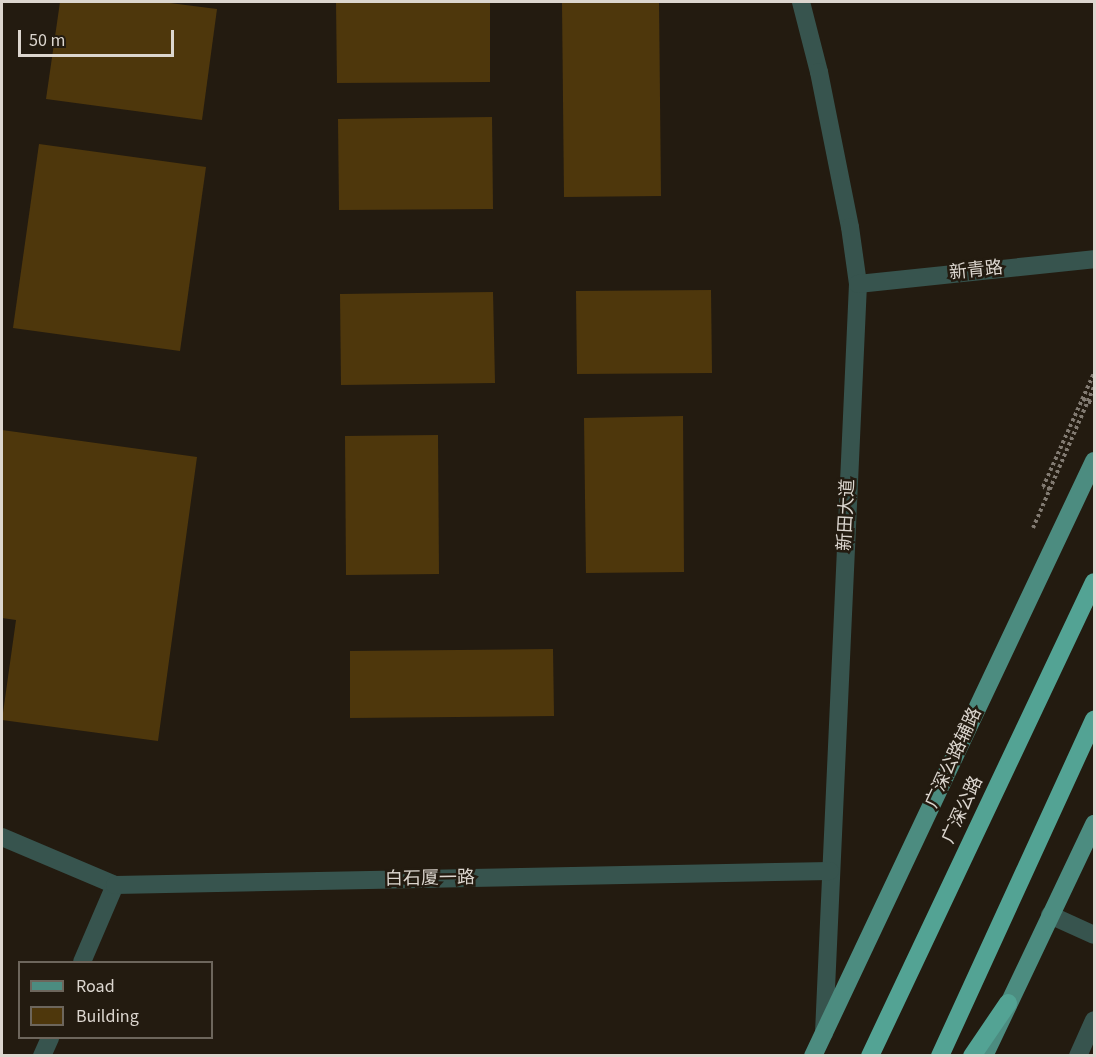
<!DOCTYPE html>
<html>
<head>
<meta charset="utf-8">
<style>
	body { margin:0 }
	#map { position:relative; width:1096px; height:1057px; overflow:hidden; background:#231b10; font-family:"Source Sans 3","Noto Sans SC",sans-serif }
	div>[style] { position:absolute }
	.building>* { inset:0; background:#4e370c }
	.path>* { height:4px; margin-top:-2px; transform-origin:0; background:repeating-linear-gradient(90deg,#827b72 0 3px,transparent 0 6px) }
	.minor>* { height:18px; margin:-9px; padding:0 9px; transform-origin:9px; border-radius:9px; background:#37544e }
	.major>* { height:18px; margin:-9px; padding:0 9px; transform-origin:9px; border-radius:9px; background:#4c8c80 }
	.highway>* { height:18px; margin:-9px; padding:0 9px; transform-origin:9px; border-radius:9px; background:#53a394 }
	.path-bridge>* { height:4px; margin-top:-2px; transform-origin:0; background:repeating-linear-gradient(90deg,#827b72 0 3px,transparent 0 6px) }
	span { translate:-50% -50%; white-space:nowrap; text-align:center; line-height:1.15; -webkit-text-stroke:5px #231b10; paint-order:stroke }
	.street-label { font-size:18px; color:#dcd6cf }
	.frame { position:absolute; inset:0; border:3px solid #dcd6cf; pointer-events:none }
	.legend { position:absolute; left:18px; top:961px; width:195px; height:78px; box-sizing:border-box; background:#231b10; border:2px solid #6d665c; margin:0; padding:8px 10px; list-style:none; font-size:18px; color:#dcd6cf }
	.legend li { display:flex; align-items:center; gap:12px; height:30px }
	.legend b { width:30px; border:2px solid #6d665c }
	.scale { position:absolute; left:18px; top:30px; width:156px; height:27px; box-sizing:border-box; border:3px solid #dcd6cf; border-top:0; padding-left:8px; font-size:18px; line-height:21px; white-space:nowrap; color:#dcd6cf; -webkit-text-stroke:4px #231b10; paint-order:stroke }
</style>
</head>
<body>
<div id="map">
	<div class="building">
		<div style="clip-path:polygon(60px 2px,162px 2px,217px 9px,202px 120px,46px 99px)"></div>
		<div style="clip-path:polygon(336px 2px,490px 2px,490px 82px,337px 83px)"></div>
		<div style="clip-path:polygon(562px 2px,659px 2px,661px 196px,564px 197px)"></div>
		<div style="clip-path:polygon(492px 117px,493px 209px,339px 210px,338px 119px)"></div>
		<div style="clip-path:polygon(39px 144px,206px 167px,180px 351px,13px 328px)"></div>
		<div style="clip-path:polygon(711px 290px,712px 373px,577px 374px,576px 291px)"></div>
		<div style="clip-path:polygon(493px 292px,495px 383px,341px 385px,340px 294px)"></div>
		<div style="clip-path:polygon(683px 416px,684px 572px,586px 573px,584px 418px)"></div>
		<div style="clip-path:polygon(2px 430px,197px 457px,158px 741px,2px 720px,16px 620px,2px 618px)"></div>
		<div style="clip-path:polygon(438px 435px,439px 574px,346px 575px,345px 436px)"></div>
		<div style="clip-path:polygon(553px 649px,554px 716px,350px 718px,350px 651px)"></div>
	</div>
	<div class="path">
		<div style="left:1050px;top:489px;width:7px;rotate:-164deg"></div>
		<div style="left:1043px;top:487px;width:125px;rotate:-65.9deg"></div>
		<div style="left:1033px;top:528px;width:154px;rotate:-66.6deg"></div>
	</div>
	<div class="minor">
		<div style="left:801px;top:2px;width:72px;rotate:75.6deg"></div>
		<div style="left:819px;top:72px;width:158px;rotate:78.7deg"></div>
		<div style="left:850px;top:227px;width:58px;rotate:82deg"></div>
		<div style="left:858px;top:284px;width:750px;rotate:92.6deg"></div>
		<div style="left:858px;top:284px;width:237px;rotate:-6deg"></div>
		<div style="left:2px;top:837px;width:123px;rotate:23deg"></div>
		<div style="left:1050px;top:915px;width:48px;rotate:24.4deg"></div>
		<div style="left:82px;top:962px;width:84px;rotate:-66.8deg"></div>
		<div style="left:115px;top:885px;width:715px;rotate:-1.12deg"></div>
		<div style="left:42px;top:1056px;width:20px;rotate:-66deg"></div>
		<div style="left:1078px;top:1056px;width:39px;rotate:-66deg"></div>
	</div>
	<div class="major">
		<div style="left:813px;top:1056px;width:658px;rotate:-64.72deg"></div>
		<div style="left:984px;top:1056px;width:257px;rotate:-64.6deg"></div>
	</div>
	<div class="highway">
		<div style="left:870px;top:1056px;width:524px;rotate:-64.71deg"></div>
		<div style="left:940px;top:1056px;width:370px;rotate:-65.4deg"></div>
		<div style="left:972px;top:1056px;width:64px;rotate:-55.8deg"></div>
	</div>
	<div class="path-bridge">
		<div style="left:1083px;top:399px;width:12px;rotate:24deg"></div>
	</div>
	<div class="street-label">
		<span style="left:976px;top:271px;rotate:-6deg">新青路</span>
		<span style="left:847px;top:515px;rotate:-87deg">新田大道</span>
		<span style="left:954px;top:758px;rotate:-65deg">广深公路辅路</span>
		<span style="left:963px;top:810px;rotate:-65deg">广深公路</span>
		<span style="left:430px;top:879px;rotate:-1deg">白石厦一路</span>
	</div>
	<div class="frame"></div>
	<ul class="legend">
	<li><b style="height:8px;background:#4c8c80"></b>Road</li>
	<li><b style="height:16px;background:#4e370c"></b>Building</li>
	</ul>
	<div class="scale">50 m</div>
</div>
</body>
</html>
